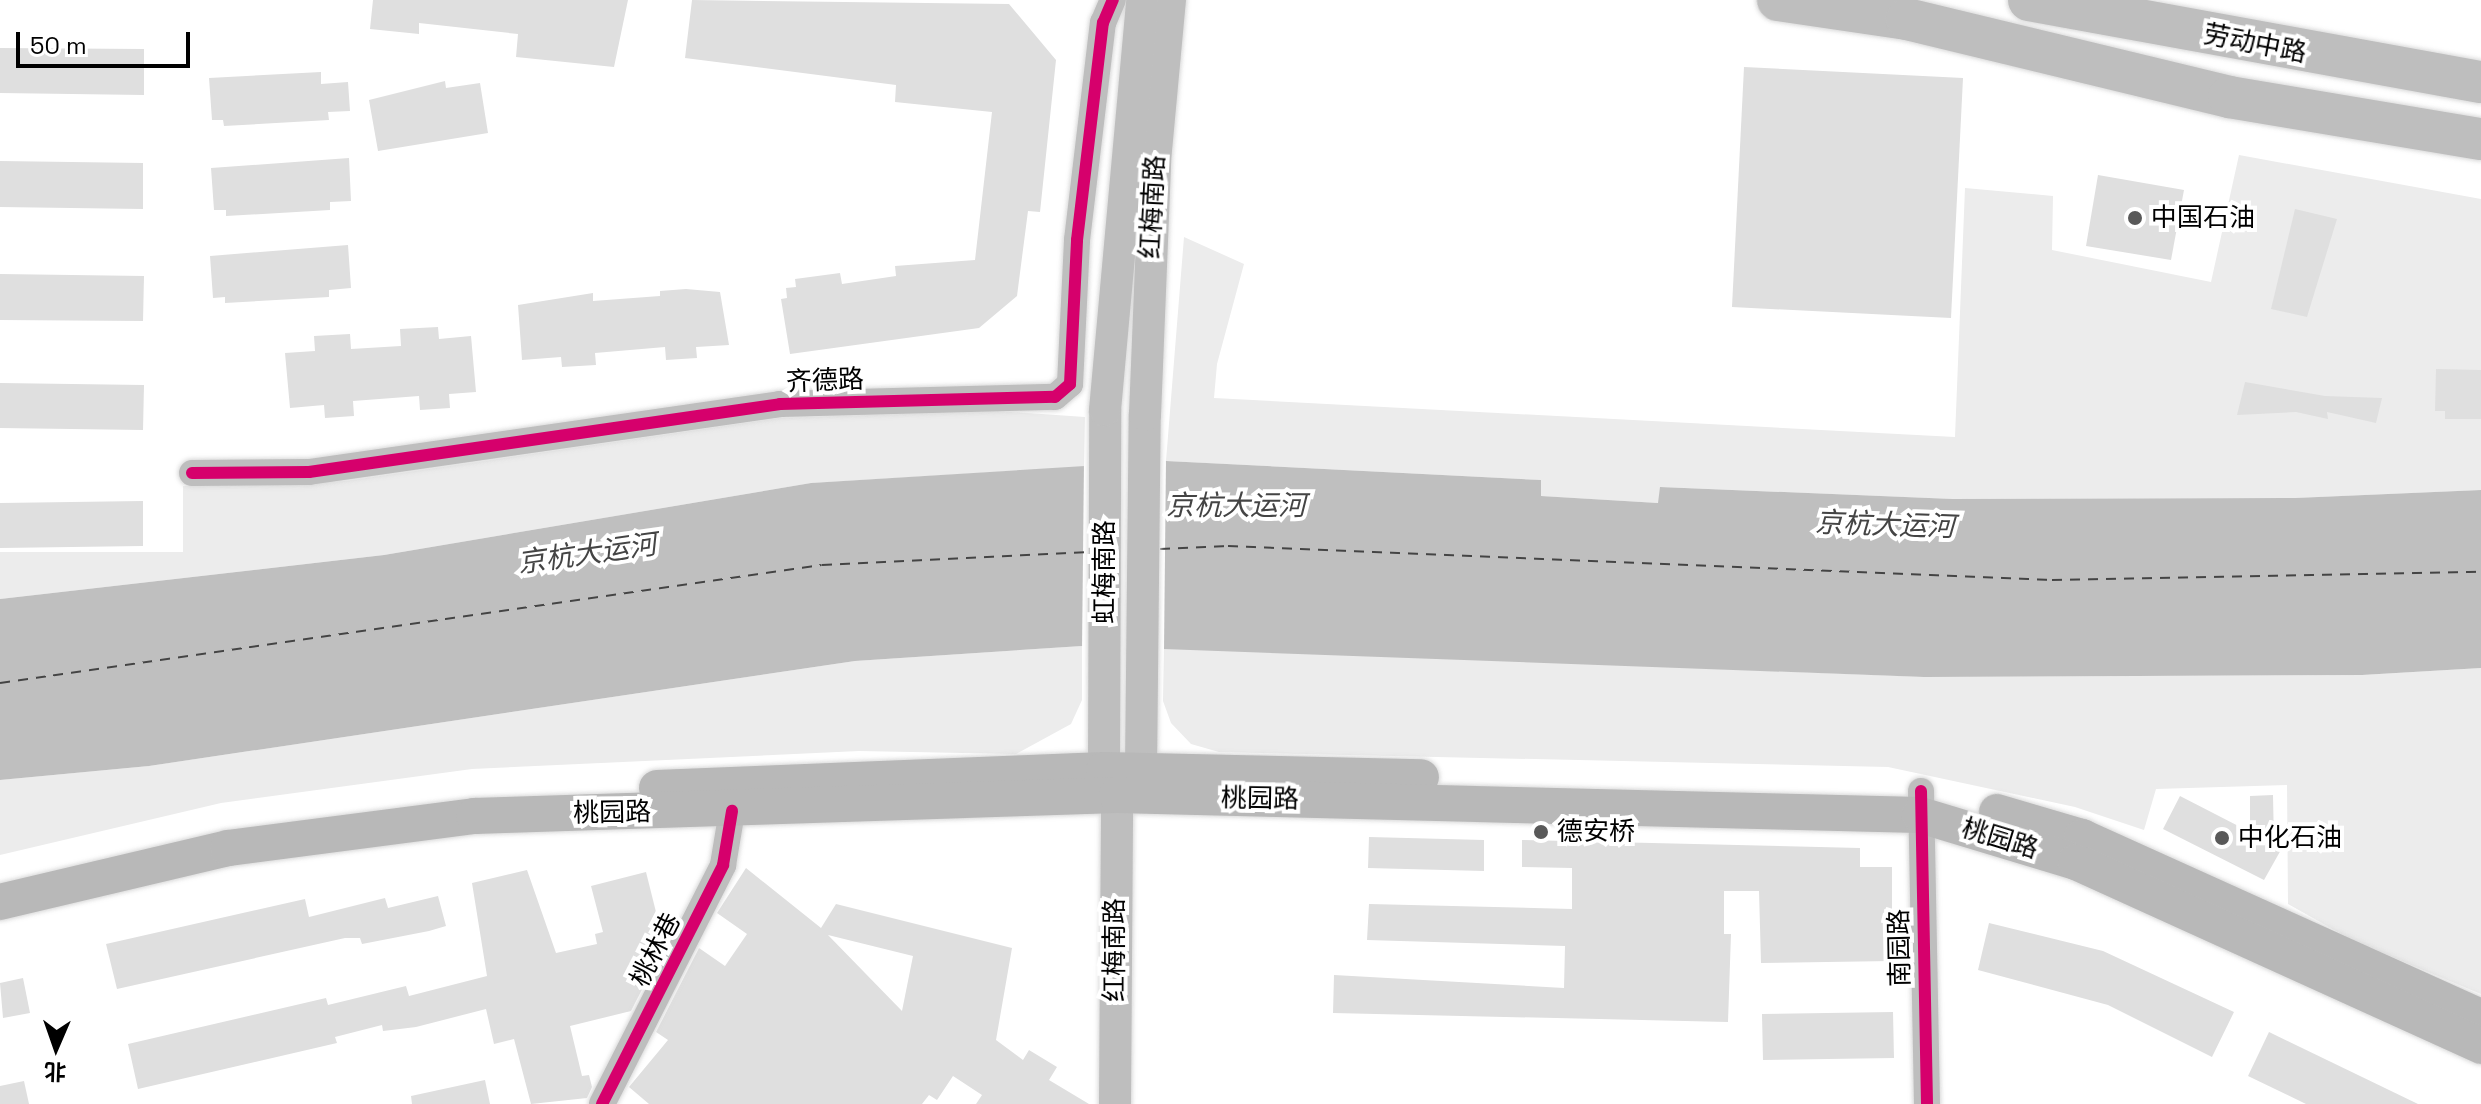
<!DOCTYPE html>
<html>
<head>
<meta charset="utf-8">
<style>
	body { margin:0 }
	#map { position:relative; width:2481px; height:1104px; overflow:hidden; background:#fff; font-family:"Space Grotesk","Noto Sans SC",sans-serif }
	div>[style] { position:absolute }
	.green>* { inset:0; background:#ececec }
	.water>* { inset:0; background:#bfbfbf }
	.pier>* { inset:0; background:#fff }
	.ferry>* { height:2px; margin-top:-1px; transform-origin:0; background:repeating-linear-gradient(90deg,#444 0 10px,transparent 0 18px) }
	.building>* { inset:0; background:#dfdfdf }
	.roads { filter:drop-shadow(0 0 2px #dbdbdb) drop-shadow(0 0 2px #dbdbdb) }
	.minor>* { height:26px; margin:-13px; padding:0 13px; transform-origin:13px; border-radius:13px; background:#bebebe }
	.tertiary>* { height:32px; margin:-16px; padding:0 16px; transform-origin:16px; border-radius:16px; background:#bebebe }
	.secondary>* { height:36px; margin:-18px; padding:0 18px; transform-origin:18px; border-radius:18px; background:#b8b8b8 }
	.primary>* { height:42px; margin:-21px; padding:0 21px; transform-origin:21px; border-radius:21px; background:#bebebe }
	.cycleway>* { height:12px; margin:-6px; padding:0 6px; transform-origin:6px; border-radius:6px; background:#d6006c }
	.dots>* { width:22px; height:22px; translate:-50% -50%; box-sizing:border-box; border:4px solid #fff; border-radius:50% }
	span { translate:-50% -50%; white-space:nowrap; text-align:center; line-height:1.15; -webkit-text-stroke:8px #fff; paint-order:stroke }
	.street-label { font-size:26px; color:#000 }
	.poi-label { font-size:26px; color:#000 }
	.left { translate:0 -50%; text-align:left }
	.water-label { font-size:28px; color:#444; font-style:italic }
	.north { position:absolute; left:16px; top:1008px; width:80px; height:80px; -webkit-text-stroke:6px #fff; paint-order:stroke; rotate:182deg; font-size:22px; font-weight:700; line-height:32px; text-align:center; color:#000 }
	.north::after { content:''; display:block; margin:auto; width:28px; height:36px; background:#000; clip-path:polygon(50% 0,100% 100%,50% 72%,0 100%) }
	.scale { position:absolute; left:16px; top:32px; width:174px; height:36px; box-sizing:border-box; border:4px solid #000; border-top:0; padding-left:10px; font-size:24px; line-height:28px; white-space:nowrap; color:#000; -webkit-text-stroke:6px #fff; paint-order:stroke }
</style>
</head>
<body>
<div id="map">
	<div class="green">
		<div style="clip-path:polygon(2239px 155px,2481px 199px,2481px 490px,2295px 498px,1953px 499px,1661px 487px,1659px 503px,1540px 496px,1541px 480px,1166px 461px,1184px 237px,1244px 264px,1217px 364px,1214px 398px,1955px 437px,1965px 188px,2053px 196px,2052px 250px,2211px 282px)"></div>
		<div style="clip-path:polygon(997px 411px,1085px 417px,1084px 467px,811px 483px,384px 555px,0 599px,0 552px,183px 552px,183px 486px,346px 481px,779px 418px)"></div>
		<div style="clip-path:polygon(1082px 646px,1082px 700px,1071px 724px,1016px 754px,859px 751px,472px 769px,221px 803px,0 855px,0 780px,149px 766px,855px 661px)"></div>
		<div style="clip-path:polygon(1164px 647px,1924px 677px,2362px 675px,2481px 668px,2481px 994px,2354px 941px,2288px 904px,2287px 785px,2156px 789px,2144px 830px,2075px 807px,1888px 767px,1219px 752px,1191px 744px,1171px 723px,1163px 701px)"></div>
	</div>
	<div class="water">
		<div style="clip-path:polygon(1166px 461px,1541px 480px,1541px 496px,1658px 503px,1660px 487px,1953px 499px,2295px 498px,2481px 490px,2481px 668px,2362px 675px,1924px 677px,1082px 646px,855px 661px,149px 766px,0 780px,0 599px,384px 555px,811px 483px)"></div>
	</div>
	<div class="pier">
		<div style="clip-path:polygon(1166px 457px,1164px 651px,1082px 650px,1084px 463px)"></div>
	</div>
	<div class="ferry">
		<div style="left:1160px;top:549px;width:68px;rotate:-2.5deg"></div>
		<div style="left:1228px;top:546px;width:825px;rotate:2.36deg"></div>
		<div style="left:2052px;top:580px;width:429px;rotate:-1.1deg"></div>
		<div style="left:0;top:683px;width:830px;rotate:-8.17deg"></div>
		<div style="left:822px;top:565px;width:268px;rotate:-2.8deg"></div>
	</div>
	<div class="building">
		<div style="clip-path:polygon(373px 0,628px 0,614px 67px,516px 57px,518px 34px,419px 23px,419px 34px,370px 29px)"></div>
		<div style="clip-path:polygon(692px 0,1009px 4px,1056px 60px,1040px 212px,1028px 211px,1017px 296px,979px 328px,790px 354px,781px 299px,787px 298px,786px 288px,796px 287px,795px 279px,840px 273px,842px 284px,896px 276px,895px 266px,975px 260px,992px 112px,895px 102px,896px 85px,685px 58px)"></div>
		<div style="clip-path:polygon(0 48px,144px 49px,144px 95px,0 93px)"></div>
		<div style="clip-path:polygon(1744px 67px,1963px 78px,1951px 318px,1732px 307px)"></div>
		<div style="clip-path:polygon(321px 72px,321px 84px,348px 82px,350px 111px,328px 112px,329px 120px,224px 126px,223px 120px,212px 120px,209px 78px)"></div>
		<div style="clip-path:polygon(445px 81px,446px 88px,480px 83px,488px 133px,378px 151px,369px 100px)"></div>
		<div style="clip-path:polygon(349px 158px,351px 201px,330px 202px,330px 210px,226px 216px,226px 210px,214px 210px,211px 168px)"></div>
		<div style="clip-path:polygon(0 161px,143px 163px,143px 209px,0 207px)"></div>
		<div style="clip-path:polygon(2098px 175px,2184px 190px,2171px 260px,2086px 246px)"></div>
		<div style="clip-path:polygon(2295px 209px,2337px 219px,2307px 317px,2271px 309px)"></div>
		<div style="clip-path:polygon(348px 245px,351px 288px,329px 290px,329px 297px,225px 303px,225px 297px,213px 298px,210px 256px)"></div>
		<div style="clip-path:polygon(0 274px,144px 276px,143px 321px,0 320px)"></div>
		<div style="clip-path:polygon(686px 289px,720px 292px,729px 345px,696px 347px,697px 358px,666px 360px,665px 347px,595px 353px,596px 365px,562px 367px,561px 357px,522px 360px,518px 305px,593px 293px,593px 301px,660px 296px,660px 291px)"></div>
		<div style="clip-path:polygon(438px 327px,439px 339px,471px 336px,476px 392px,449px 394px,450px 408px,420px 410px,419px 396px,353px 401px,354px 416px,325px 418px,324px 405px,290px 408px,285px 353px,315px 351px,314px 336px,350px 334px,351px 349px,401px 346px,400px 329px)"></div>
		<div style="clip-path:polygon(2436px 369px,2481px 370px,2481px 419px,2445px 419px,2445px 411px,2435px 411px)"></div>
		<div style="clip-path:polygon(2245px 382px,2325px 396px,2382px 398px,2376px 423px,2327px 412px,2328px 419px,2296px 412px,2237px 415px)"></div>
		<div style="clip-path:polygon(0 383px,144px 385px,143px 430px,0 428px)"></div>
		<div style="clip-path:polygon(143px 501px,143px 546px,0 548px,0 503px)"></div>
		<div style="clip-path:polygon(2273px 795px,2274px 844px,2282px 848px,2264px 880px,2163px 829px,2180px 796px,2250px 832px,2250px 796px)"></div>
		<div style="clip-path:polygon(1369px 837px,1484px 840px,1484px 871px,1368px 868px)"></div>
		<div style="clip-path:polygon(1522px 840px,1860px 848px,1860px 867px,1892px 867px,1892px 961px,1761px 963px,1759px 891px,1724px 891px,1724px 934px,1731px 934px,1728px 1022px,1333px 1013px,1334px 975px,1564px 988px,1565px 946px,1367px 940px,1369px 904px,1572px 909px,1572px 868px,1522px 867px)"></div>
		<div style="clip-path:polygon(evenodd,746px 868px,821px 928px,836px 904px,1012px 948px,996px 1040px,1023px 1060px,1029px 1050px,1057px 1067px,1049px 1080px,1089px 1104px,976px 1104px,982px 1095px,953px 1076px,937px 1100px,929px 1095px,922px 1104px,649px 1104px,629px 1087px,668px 1040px,656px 1032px,699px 948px,725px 966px,747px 934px,717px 913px,746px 868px,828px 935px,913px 956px,902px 1011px,828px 935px)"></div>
		<div style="clip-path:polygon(527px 870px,556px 953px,597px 944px,595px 934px,603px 932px,591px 886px,646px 872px,658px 920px,665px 918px,670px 935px,631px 1011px,570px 1026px,582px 1076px,589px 1075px,592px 1087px,587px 1098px,531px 1104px,514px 1039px,494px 1044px,486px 1009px,416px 1027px,383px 1031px,382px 1025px,335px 1037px,337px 1043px,138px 1089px,128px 1044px,326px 998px,328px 1005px,406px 986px,409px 996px,487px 976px,472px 883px)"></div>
		<div style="clip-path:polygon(438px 896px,446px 926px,429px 931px,362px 944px,360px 938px,345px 938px,117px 989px,106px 944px,305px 899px,309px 917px,385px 898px,388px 908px)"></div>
		<div style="clip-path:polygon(1989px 923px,2103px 951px,2234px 1012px,2212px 1057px,2108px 1005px,1978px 970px)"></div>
		<div style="clip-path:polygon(23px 978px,30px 1013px,3px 1018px,0 983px)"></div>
		<div style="clip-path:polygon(1893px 1012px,1894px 1058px,1763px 1060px,1762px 1014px)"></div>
		<div style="clip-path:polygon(2269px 1032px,2418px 1104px,2306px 1104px,2248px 1076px)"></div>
		<div style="clip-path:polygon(485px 1080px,490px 1104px,412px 1104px,411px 1096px)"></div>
		<div style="clip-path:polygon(24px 1081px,29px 1104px,0 1104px,0 1086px)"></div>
	</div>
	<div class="roads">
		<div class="minor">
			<div style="left:192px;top:473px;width:117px;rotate:-0.5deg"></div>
			<div style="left:309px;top:472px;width:476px;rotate:-8.2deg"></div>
			<div style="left:780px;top:404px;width:275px;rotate:-1.5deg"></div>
			<div style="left:1055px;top:397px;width:20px;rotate:-41deg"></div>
			<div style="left:1070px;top:384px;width:144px;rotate:-87.2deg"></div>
			<div style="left:1077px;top:240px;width:219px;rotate:-83.2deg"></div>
			<div style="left:1103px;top:23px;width:25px;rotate:-67deg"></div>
			<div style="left:1921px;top:791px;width:313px;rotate:88.9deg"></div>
			<div style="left:602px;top:1104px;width:268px;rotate:-63.1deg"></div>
			<div style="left:723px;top:865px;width:55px;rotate:-80.5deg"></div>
		</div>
		<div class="tertiary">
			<div style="left:1122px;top:790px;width:28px;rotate:-46deg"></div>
			<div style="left:1141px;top:770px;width:355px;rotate:-89.4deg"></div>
			<div style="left:1145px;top:415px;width:254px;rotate:-87.7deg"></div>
			<div style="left:1155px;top:161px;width:162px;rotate:-84.7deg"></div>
			<div style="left:1115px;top:1104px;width:309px;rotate:-89.6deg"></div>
			<div style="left:1117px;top:795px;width:28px;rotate:-117deg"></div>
			<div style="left:1104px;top:770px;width:360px;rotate:-89.8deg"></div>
			<div style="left:1105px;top:410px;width:412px;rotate:-84.8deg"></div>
		</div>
		<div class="secondary">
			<div style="left:657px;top:788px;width:447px;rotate:-2.3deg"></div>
			<div style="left:1104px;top:770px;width:317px;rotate:1.3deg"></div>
			<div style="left:1997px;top:812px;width:89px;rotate:16.4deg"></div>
			<div style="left:2082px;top:837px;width:438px;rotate:24.3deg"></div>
			<div style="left:0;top:902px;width:234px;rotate:-13.3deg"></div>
			<div style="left:228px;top:848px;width:248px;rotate:-7.4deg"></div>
			<div style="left:474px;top:816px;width:643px;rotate:-1.87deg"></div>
			<div style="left:1117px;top:795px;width:803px;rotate:1.43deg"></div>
			<div style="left:1920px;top:815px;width:163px;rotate:16.8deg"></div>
			<div style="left:2076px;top:862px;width:445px;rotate:24.4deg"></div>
		</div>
		<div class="primary">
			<div style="left:1778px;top:0;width:130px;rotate:8.4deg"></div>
			<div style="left:1907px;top:19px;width:331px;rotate:13.6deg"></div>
			<div style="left:2229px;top:97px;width:255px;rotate:9.5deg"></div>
			<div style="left:2029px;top:0;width:459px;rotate:10.3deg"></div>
		</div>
	</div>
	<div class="cycleway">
		<div style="left:192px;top:473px;width:117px;rotate:-0.5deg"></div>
		<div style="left:309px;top:472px;width:476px;rotate:-8.2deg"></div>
		<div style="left:780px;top:404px;width:275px;rotate:-1.5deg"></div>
		<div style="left:1055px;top:397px;width:20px;rotate:-41deg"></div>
		<div style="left:1070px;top:384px;width:144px;rotate:-87.2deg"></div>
		<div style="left:1077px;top:240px;width:219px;rotate:-83.2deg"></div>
		<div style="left:1103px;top:23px;width:25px;rotate:-67deg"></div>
		<div style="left:1921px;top:791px;width:313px;rotate:88.9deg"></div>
		<div style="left:602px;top:1104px;width:268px;rotate:-63.1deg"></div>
		<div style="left:723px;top:865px;width:55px;rotate:-80.5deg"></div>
	</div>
	<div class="dots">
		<div style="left:2135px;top:218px;background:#595959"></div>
		<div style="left:1541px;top:832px;background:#595959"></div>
		<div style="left:2222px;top:838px;background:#595959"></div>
	</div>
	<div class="street-label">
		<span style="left:2255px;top:44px;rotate:11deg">劳动中路</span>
		<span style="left:1153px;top:207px;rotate:-87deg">红梅南路</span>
		<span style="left:825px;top:381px;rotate:-2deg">齐德路</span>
		<span style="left:1105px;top:572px;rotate:-90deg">虹梅南路</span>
		<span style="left:1260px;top:799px;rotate:1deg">桃园路</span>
		<span style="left:612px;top:813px;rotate:-1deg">桃园路</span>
		<span style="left:2000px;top:839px;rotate:17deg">桃园路</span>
		<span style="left:1900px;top:948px;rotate:-91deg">南园路</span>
		<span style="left:656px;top:950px;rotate:-63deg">桃林巷</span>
		<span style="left:1115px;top:950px;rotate:-90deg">红梅南路</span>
	</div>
	<div class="poi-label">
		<span class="left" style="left:2151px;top:218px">中国石油</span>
		<span class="left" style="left:1557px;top:832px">德安桥</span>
		<span class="left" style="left:2238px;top:838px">中化石油</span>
	</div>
	<div class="water-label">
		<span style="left:1236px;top:505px">京杭大运河</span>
		<span style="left:1885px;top:524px;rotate:2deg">京杭大运河</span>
		<span style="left:587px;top:553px;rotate:-8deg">京杭大运河</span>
	</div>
	<div class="north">北</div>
	<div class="scale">50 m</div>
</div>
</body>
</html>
